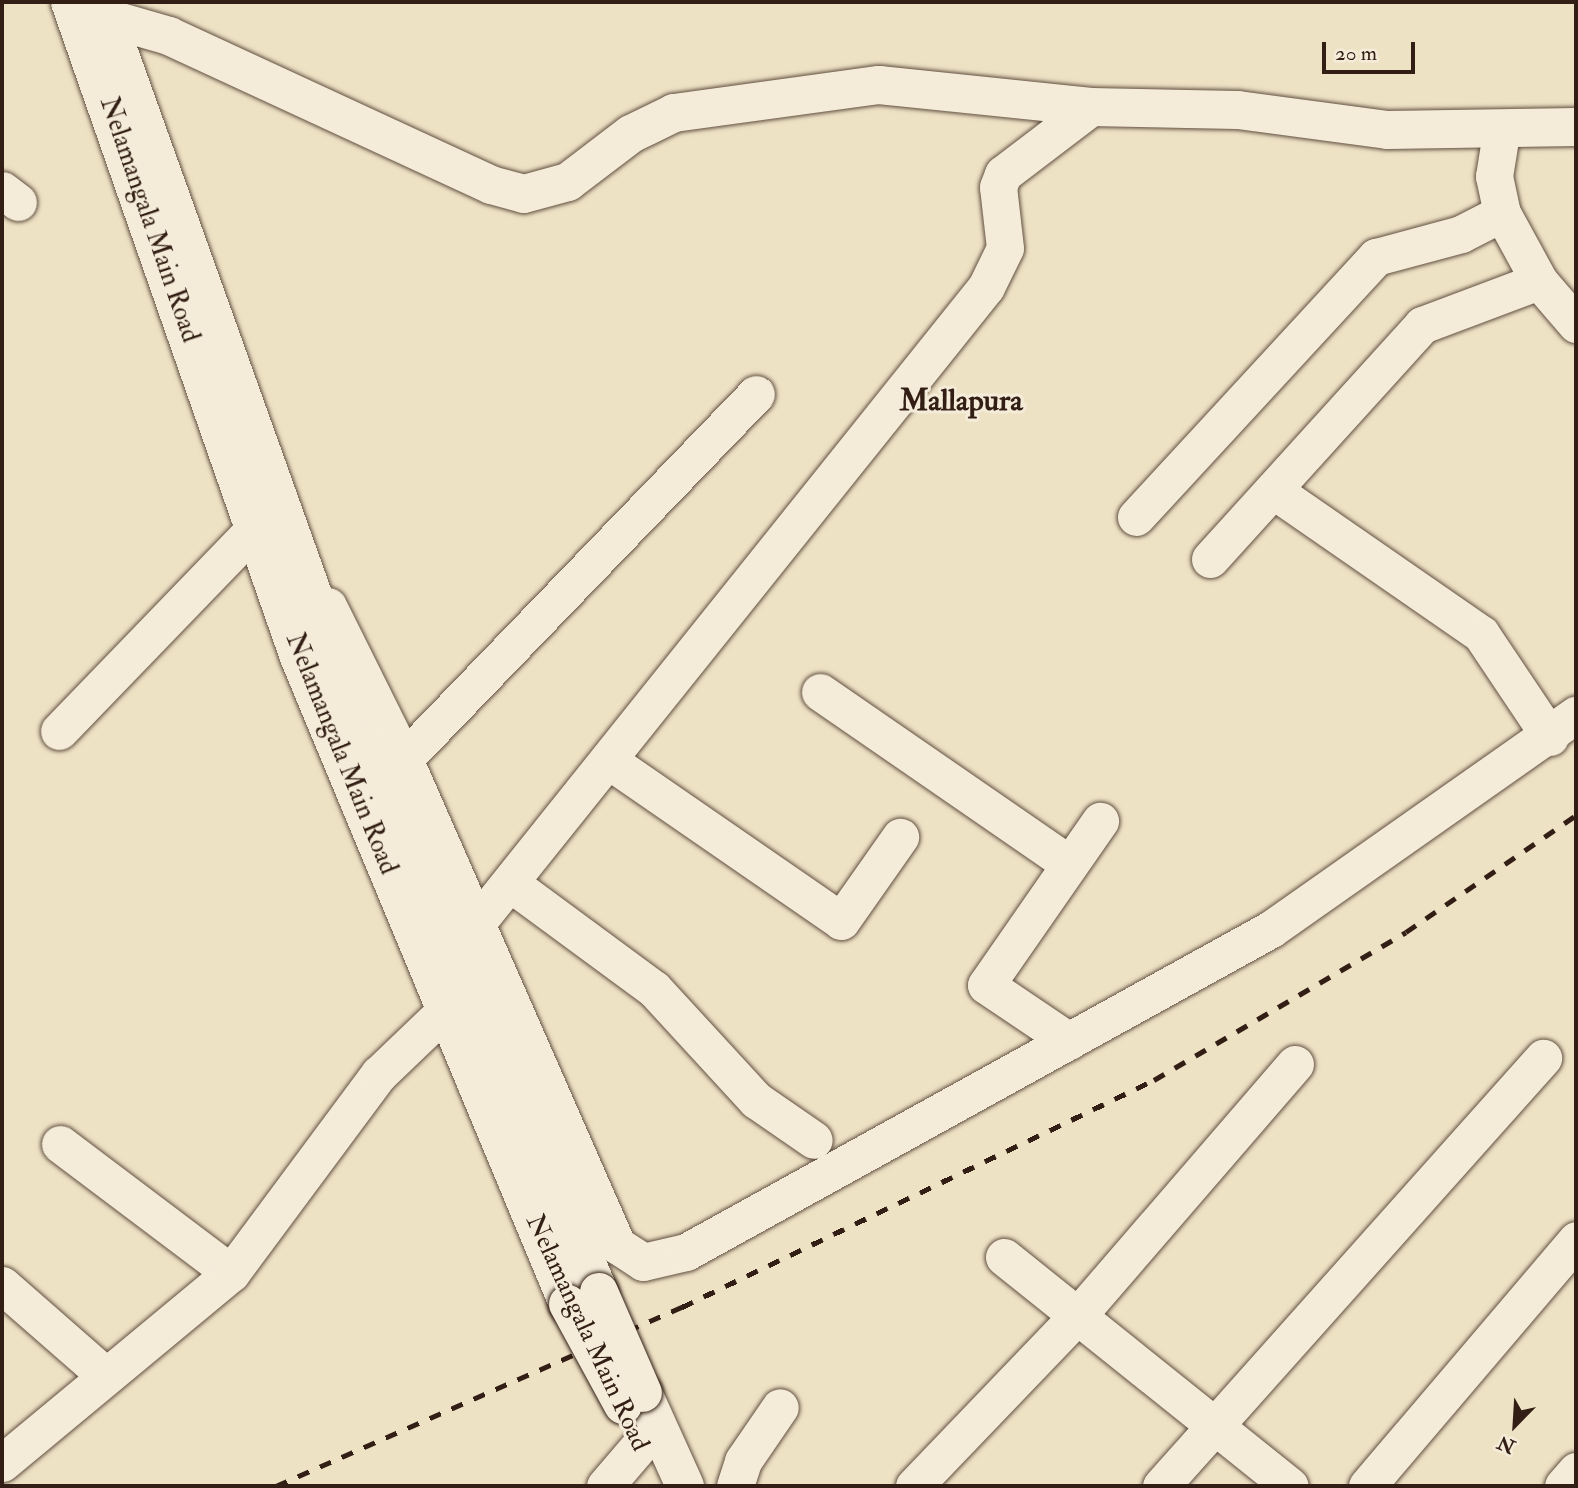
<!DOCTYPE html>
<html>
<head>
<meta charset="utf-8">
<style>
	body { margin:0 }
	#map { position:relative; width:1578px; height:1488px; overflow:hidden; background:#eee2c5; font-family:"IM FELL Double Pica",serif }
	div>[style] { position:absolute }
	.roads { filter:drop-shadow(0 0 2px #614f40) drop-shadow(0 0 2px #614f40) }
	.minor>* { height:37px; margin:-18.5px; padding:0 18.5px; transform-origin:18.5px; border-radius:18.5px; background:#f4ecd9 }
	.tertiary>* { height:38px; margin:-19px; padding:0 19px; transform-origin:19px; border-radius:19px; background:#f4ecd9 }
	.secondary>* { height:38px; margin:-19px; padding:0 19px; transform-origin:19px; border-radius:19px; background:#f4ecd9 }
	.rail>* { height:5px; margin-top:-2.5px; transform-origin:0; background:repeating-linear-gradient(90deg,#321e14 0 12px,transparent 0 24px) }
	.bridges { filter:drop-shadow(0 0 2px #321e14) drop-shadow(0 0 2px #321e14) }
	.secondary-bridge>* { height:38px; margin:-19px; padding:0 19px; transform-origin:19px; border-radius:19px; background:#f4ecd9 }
	span { translate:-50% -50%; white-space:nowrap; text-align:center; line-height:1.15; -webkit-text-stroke:6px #f4ecd9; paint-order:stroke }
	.street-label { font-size:26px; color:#321e14 }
	.quarter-label { font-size:30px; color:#321e14; font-weight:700 }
	.frame { position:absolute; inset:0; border:4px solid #321e14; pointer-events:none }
	.north { position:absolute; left:1480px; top:1390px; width:70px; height:70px; -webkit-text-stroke:5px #f4ecd9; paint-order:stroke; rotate:204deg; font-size:19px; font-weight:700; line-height:28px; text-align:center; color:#321e14 }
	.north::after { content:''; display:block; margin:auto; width:24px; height:32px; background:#321e14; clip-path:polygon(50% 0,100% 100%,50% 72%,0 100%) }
	.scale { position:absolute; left:1322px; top:42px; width:93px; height:32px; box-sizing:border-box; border:4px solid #321e14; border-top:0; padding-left:9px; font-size:21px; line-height:24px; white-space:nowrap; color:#321e14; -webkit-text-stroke:5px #f4ecd9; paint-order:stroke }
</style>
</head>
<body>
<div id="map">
	<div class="roads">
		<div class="minor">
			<div style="left:1501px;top:133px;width:44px;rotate:99.2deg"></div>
			<div style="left:1494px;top:176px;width:38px;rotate:78deg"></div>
			<div style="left:1502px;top:213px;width:77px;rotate:61.4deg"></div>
			<div style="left:1539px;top:281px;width:57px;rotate:49.3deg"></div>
			<div style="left:2px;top:190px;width:20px;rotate:37deg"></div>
			<div style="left:1273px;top:490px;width:253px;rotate:34.7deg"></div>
			<div style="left:1481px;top:634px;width:124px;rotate:56.2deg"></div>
			<div style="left:1136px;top:517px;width:354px;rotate:-47.3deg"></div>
			<div style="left:1376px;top:257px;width:88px;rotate:-15.1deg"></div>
			<div style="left:1461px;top:234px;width:46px;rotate:-27.1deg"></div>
			<div style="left:1210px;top:559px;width:316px;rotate:-47.8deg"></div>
			<div style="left:1422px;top:325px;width:125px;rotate:-20.6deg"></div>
			<div style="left:328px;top:606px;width:171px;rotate:63.6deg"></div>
			<div style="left:404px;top:759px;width:531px;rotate:66.33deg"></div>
			<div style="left:617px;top:1245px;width:31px;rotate:33deg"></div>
			<div style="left:643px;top:1262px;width:44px;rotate:-13.1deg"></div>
			<div style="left:686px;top:1252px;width:668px;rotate:-28.9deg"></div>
			<div style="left:1271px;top:929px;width:373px;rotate:-35.1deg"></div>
			<div style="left:820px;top:692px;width:303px;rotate:34.6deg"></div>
			<div style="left:59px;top:731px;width:282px;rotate:-46deg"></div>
			<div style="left:404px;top:759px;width:507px;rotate:-46.04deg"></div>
			<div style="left:608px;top:760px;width:283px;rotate:34.6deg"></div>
			<div style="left:841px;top:921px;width:103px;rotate:-54.9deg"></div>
			<div style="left:510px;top:883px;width:179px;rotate:36.4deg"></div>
			<div style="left:654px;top:989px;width:151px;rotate:47.4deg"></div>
			<div style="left:756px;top:1100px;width:70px;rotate:34.6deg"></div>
			<div style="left:476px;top:924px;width:816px;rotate:-51.32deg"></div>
			<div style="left:986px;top:287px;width:43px;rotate:-64deg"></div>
			<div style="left:1005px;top:248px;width:61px;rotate:-96.5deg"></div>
			<div style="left:998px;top:187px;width:14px;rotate:-69deg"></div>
			<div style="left:1003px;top:174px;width:111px;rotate:-37.3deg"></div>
			<div style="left:1069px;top:1041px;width:100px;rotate:-146deg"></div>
			<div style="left:986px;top:985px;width:200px;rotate:-55.2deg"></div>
			<div style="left:60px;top:1144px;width:214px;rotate:37deg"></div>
			<div style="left:1004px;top:1257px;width:366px;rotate:38.7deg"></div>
			<div style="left:2px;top:1285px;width:138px;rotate:41.2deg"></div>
			<div style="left:2px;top:1463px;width:298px;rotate:-39.7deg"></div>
			<div style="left:231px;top:1273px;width:248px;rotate:-53.4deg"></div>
			<div style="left:379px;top:1074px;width:93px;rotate:-43.7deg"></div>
			<div style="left:605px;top:1486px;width:54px;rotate:-49.5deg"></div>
			<div style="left:735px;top:1486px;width:26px;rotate:-72deg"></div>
			<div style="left:743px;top:1461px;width:65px;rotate:-55.6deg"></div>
			<div style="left:914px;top:1486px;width:240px;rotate:-46.2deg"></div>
			<div style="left:1080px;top:1313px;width:329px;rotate:-49.2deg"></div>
			<div style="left:1161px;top:1486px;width:574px;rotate:-48.25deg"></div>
			<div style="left:1367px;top:1486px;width:323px;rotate:-49.6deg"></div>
			<div style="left:1563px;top:1486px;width:20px;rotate:-49deg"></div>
		</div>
		<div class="tertiary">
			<div style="left:79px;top:10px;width:94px;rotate:16.1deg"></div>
			<div style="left:169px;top:36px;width:355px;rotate:24.8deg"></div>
			<div style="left:491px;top:185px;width:34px;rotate:15deg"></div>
			<div style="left:524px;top:194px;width:46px;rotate:-15.3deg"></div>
			<div style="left:568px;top:182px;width:79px;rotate:-37.3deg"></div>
			<div style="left:631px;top:134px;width:48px;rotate:-26deg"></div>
			<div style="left:674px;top:113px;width:207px;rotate:-7.8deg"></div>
			<div style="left:879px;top:85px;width:213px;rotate:5.9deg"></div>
			<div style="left:1091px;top:107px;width:147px;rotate:1.2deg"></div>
			<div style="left:1238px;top:110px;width:151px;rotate:7.6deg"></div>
			<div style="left:1388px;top:130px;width:188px;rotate:-0.9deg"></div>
		</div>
		<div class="secondary">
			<div style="left:70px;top:2px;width:694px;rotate:70.73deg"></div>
			<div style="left:299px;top:657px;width:701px;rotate:67.42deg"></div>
			<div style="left:101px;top:2px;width:787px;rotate:70.32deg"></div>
			<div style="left:366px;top:743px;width:596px;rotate:67deg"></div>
			<div style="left:643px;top:1393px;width:102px;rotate:65.7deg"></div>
		</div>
	</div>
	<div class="rail">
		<div style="left:276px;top:1486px;width:444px;rotate:-23.8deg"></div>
		<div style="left:682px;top:1307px;width:524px;rotate:-25.68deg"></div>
		<div style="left:1154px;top:1080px;width:292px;rotate:-30.4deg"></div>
		<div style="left:1406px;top:932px;width:206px;rotate:-34.5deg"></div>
	</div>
	<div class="bridges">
		<div class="secondary-bridge">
			<div style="left:599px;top:1292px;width:110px;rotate:66.5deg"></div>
			<div style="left:568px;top:1304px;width:115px;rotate:61.4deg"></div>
		</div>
	</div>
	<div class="street-label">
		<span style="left:149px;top:220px;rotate:71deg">Nelamangala Main Road</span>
		<span style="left:341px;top:754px;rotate:68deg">Nelamangala Main Road</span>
		<span style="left:587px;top:1333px;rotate:65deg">Nelamangala Main Road</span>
	</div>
	<div class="quarter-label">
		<span style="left:961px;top:401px">Mallapura</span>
	</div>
	<div class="frame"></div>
	<div class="north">N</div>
	<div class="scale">20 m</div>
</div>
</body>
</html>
